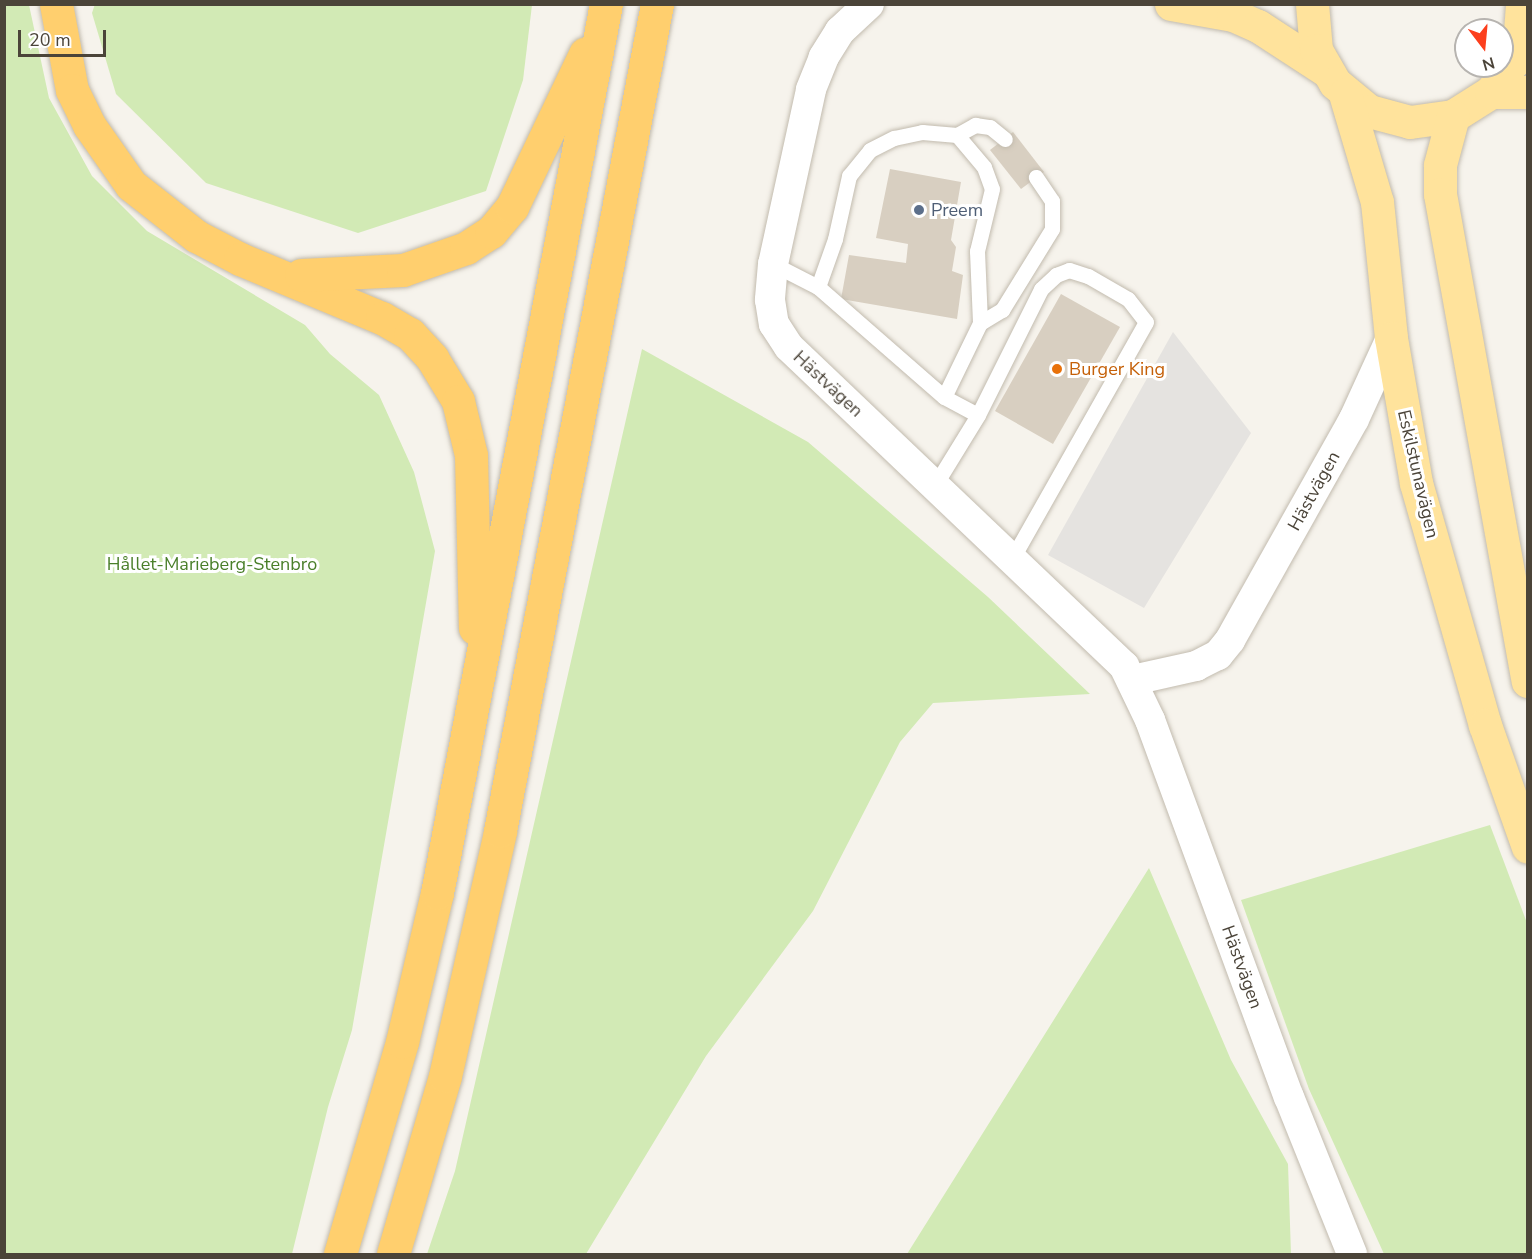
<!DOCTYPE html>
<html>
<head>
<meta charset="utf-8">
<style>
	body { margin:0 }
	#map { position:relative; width:1532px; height:1259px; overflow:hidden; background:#f6f3ec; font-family:"Nunito Sans",sans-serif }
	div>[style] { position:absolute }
	.green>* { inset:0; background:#d2eab5 }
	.parking>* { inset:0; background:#e5e3e0 }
	.building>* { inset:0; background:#d8cfc1 }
	.roads { filter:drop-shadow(0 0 2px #c2bbae) drop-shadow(0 0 2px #c2bbae) }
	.lane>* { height:15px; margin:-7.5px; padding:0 7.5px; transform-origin:7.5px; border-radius:7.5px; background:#fff }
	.street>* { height:30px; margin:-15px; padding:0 15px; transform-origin:15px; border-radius:15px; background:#fff }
	.primary>* { height:33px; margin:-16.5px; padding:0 16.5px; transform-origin:16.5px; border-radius:16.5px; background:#ffe39c }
	.highway>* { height:33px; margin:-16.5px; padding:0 16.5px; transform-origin:16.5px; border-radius:16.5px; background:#ffcf6e }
	.dots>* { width:16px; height:16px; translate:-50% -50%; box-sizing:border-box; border:3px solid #fff; border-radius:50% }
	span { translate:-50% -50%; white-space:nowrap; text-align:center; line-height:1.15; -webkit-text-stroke:6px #fff; paint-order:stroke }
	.service-label { font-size:18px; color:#4e5e75 }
	.left { translate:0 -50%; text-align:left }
	.food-label { font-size:18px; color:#c56008 }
	.street-label { font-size:18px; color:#4b4439 }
	.park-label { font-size:18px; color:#4a7f2a }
	.frame { position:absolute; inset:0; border:6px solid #4b4439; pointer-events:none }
	.north { position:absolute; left:1454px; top:18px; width:60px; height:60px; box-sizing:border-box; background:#fff; border:2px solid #b7b4b0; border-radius:50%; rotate:164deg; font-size:16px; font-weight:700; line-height:24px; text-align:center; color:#4b4439 }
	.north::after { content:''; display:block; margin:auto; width:21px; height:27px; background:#fc3f1d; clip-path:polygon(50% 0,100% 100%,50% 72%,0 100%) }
	.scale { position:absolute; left:18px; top:30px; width:88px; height:27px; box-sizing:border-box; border:3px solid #4b4439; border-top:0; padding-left:8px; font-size:18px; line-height:21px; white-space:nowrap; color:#4b4439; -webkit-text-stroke:4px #fff; paint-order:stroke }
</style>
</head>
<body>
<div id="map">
	<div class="green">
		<div style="clip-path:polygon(95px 4px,532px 4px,532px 5px,523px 80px,486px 191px,358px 233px,206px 183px,116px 94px,92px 13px)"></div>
		<div style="clip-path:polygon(29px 5px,49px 98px,92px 176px,147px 231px,305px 325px,330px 354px,379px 395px,414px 472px,435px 551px,352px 1030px,328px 1107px,292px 1254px,5px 1254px,4px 5px)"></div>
		<div style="clip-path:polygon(642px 349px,808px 442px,988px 597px,1090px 694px,933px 703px,900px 742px,813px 911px,706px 1056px,586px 1254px,427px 1254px,455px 1171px)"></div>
		<div style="clip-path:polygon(1490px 825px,1527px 923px,1527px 1254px,1384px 1254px,1309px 1089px,1241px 900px)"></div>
		<div style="clip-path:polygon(1149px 868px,1231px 1060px,1288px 1164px,1291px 1254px,907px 1254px)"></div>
	</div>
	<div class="parking">
		<div style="clip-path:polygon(1173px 332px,1251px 433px,1144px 608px,1048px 555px)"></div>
	</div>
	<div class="building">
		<div style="clip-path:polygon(1013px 132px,1044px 172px,1021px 189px,990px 150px)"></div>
		<div style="clip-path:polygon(890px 169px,961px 182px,951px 240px,956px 247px,952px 271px,963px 275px,957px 319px,841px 299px,849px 255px,906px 263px,908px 244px,876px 238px)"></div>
		<div style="clip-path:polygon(1061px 294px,1120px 327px,1053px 444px,995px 411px)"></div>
	</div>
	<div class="roads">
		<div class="lane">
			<div style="left:957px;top:135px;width:21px;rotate:-29deg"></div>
			<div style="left:975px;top:125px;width:15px;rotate:8deg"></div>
			<div style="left:990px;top:127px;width:19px;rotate:39deg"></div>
			<div style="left:773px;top:264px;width:51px;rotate:27.1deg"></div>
			<div style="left:818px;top:287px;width:167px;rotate:41.1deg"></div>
			<div style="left:944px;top:397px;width:38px;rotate:28deg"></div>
			<div style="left:818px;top:287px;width:51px;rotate:-70.5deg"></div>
			<div style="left:835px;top:239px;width:65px;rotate:-77.5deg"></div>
			<div style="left:849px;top:176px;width:33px;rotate:-51deg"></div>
			<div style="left:870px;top:150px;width:27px;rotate:-27deg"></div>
			<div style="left:894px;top:138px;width:29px;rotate:-12deg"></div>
			<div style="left:922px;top:132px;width:35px;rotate:5deg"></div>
			<div style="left:957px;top:135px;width:42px;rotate:49.8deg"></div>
			<div style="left:984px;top:167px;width:23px;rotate:70deg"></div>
			<div style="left:992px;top:189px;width:64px;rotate:103.6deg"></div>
			<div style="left:977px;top:251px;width:72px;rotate:87.6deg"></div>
			<div style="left:980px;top:323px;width:82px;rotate:115.9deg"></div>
			<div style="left:980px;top:323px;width:26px;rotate:-31deg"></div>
			<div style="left:1002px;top:310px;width:95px;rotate:-58.3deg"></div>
			<div style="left:1052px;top:229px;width:28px;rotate:-90deg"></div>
			<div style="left:1052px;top:201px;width:29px;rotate:-124deg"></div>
			<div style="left:935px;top:485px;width:82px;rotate:-58.4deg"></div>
			<div style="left:978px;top:415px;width:141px;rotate:-63.4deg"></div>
			<div style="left:1041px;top:289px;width:21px;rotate:-43deg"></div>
			<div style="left:1056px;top:275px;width:14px;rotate:-21deg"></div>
			<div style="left:1069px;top:270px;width:20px;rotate:18deg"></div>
			<div style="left:1088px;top:276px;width:46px;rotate:29.9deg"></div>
			<div style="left:1128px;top:299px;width:29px;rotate:52deg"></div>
			<div style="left:1146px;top:322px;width:272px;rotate:119.5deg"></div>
		</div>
		<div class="street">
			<div style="left:869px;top:4px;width:40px;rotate:137deg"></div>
			<div style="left:840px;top:31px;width:31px;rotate:122deg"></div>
			<div style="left:824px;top:57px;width:35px;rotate:112deg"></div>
			<div style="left:811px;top:90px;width:178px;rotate:102.3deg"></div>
			<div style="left:773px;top:264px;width:36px;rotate:95deg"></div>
			<div style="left:770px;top:300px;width:24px;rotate:81deg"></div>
			<div style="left:774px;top:324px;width:27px;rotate:57deg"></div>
			<div style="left:789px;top:347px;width:463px;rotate:43.6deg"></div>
			<div style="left:1124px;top:666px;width:60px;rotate:64.3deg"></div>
			<div style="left:1150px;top:720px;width:402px;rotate:69.8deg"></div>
			<div style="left:1289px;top:1097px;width:169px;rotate:68.1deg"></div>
			<div style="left:1133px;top:680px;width:65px;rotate:-12.5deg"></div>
			<div style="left:1196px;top:666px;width:25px;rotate:-27deg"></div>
			<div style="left:1218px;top:655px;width:19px;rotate:-51deg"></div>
			<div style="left:1230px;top:640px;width:253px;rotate:-60.7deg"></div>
			<div style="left:1354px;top:419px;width:89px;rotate:-65.4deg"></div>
		</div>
		<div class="primary">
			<div style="left:1171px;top:4px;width:63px;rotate:10.1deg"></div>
			<div style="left:1233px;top:15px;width:27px;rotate:24deg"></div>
			<div style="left:1258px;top:26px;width:82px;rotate:33.1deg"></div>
			<div style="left:1312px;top:4px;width:46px;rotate:85deg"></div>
			<div style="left:1316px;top:50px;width:38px;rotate:60deg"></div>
			<div style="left:1335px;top:83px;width:44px;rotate:39.5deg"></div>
			<div style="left:1369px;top:111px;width:42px;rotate:15deg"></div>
			<div style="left:1410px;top:122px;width:43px;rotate:-7.9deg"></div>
			<div style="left:1453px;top:116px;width:45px;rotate:-32.3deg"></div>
			<div style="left:1491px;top:92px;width:36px;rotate:-54deg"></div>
			<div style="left:1512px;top:63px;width:18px;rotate:-68deg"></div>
			<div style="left:1519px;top:46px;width:42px;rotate:-85.9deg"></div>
			<div style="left:1491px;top:92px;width:37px"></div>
			<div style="left:1345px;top:94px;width:113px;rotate:73.5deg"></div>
			<div style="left:1377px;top:202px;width:137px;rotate:84.1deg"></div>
			<div style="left:1391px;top:338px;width:147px;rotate:80.2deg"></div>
			<div style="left:1416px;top:483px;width:252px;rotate:74.1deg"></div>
			<div style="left:1485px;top:725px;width:129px;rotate:70.6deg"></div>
			<div style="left:1453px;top:116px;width:51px;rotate:104.9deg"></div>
			<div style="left:1440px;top:165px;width:29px;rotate:90deg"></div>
			<div style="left:1440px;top:194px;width:495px;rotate:79.8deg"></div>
		</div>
		<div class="highway">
			<div style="left:56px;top:4px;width:87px;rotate:79.5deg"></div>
			<div style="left:72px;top:90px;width:39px;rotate:64deg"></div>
			<div style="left:89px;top:125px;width:73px;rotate:55deg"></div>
			<div style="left:131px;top:185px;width:83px;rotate:38.1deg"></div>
			<div style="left:196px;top:236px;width:50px;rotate:27.6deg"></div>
			<div style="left:240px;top:259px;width:154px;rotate:22.6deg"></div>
			<div style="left:382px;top:318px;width:32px;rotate:30deg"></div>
			<div style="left:410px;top:334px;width:33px;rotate:47deg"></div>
			<div style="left:432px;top:358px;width:50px;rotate:58.8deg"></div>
			<div style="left:458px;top:401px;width:56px;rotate:76.5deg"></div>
			<div style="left:471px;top:455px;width:173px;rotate:88.7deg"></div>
			<div style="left:301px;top:275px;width:102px;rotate:-2.8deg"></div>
			<div style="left:403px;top:270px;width:67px;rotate:-19.2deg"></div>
			<div style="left:466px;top:248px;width:30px;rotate:-33deg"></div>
			<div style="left:491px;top:232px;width:33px;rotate:-50deg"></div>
			<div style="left:512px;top:207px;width:170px;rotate:-64.5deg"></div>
			<div style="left:340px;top:1254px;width:221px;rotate:-73.7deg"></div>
			<div style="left:402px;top:1042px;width:153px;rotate:-76.8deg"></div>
			<div style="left:437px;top:893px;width:905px;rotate:-79.24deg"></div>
			<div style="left:393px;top:1254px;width:185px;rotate:-73.7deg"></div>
			<div style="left:445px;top:1076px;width:251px;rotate:-77.3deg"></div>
			<div style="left:500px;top:831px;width:842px;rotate:-79.25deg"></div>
		</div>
	</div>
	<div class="dots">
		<div style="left:919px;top:210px;background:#5c6f8a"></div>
		<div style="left:1057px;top:369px;background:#e8710a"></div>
	</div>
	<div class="service-label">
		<span class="left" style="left:931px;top:210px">Preem</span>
	</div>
	<div class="food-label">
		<span class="left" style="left:1069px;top:369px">Burger King</span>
	</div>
	<div class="street-label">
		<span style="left:828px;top:384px;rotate:43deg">Hästvägen</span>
		<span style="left:1418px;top:474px;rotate:77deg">Eskilstunavägen</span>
		<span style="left:1314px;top:491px;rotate:-61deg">Hästvägen</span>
		<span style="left:1242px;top:967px;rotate:70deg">Hästvägen</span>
	</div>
	<div class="park-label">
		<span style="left:212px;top:564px">Hållet-Marieberg-Stenbro</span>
	</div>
	<div class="frame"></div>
	<div class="north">N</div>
	<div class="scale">20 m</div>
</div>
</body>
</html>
